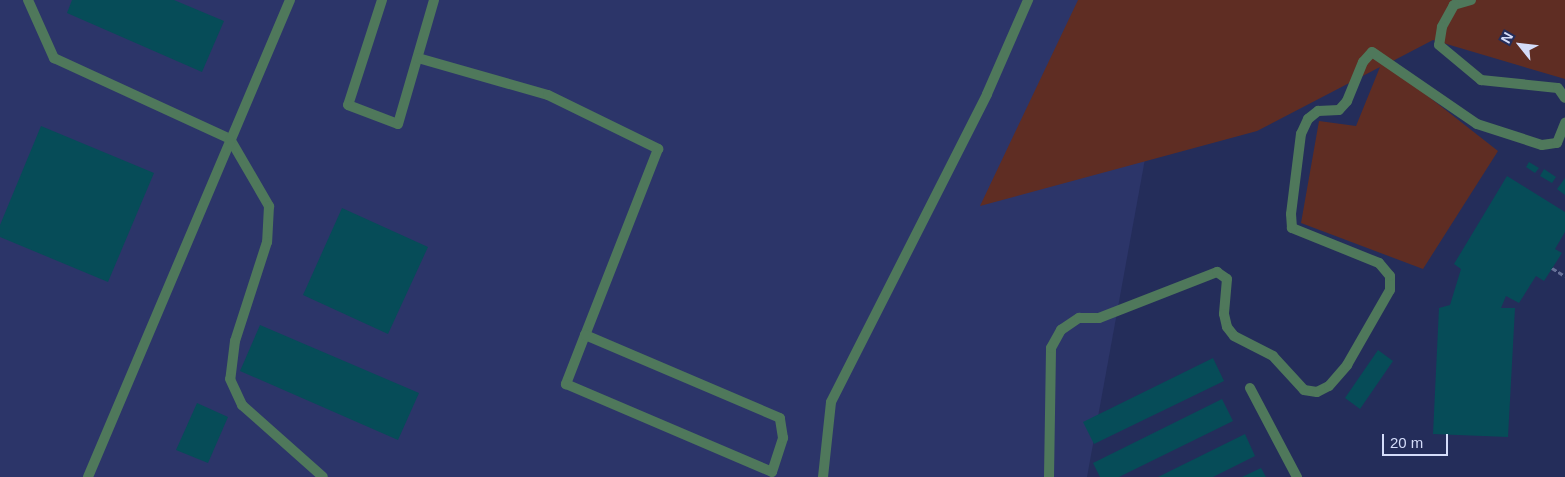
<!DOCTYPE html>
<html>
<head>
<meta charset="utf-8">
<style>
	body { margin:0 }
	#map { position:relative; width:1565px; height:477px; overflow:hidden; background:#242d5a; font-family:Arial,sans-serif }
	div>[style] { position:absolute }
	.built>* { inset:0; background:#2c3569 }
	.green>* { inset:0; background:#5f2d23 }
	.building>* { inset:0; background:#064c58 }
	.path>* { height:3px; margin-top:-1.5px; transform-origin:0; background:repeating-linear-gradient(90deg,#677097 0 5px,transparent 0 7.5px) }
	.service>* { height:10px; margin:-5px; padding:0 5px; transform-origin:5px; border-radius:5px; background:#4f785b }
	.minor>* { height:10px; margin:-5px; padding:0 5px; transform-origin:5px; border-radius:5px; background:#4f785b }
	span { translate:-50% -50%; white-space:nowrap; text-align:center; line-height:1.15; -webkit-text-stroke:4.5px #242d5a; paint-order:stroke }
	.north { position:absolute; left:1495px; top:20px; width:50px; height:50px; -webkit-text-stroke:4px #242d5a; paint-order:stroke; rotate:299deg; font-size:14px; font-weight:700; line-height:20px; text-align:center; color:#d4dcf9 }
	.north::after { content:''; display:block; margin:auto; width:18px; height:22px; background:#d4dcf9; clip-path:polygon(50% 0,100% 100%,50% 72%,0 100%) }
	.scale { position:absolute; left:1382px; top:434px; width:66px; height:22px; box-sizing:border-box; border:2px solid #d4dcf9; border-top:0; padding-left:6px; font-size:15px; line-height:18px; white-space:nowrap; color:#d4dcf9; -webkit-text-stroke:4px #242d5a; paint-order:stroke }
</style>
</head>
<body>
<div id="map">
	<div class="built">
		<div style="clip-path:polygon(0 0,1174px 0,1087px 477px,0 477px)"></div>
	</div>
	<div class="green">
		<div style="clip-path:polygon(1078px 0,1565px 0,1565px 79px,1433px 40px,1387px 64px,1498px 151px,1423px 269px,1301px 223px,1319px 121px,1356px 126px,1380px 67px,1257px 131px,980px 206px)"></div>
	</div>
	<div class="building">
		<div style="clip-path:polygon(72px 0,174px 0,224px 21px,202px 72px,67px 13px)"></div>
		<div style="clip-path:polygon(41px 126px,154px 173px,108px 282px,0 237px,0 225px)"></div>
		<div style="clip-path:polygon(1529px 162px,1539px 168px,1535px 173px,1526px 167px)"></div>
		<div style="clip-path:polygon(1544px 169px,1556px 177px,1552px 183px,1540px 176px)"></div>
		<div style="clip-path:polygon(1507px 176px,1565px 212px,1565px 232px,1555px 249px,1562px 253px,1544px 281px,1536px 276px,1519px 303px,1506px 296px,1501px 308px,1515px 308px,1508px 437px,1433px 434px,1439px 308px,1450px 305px,1461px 269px,1454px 264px)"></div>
		<div style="clip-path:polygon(1565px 178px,1565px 195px,1557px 189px)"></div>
		<div style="clip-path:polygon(342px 208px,428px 247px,388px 334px,303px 295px)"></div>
		<div style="clip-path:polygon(260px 325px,419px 393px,398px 440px,240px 371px)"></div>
		<div style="clip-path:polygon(1378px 350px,1393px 361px,1360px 409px,1345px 398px)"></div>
		<div style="clip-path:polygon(1213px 358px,1224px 381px,1094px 444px,1083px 422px)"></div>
		<div style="clip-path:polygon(1222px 399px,1233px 421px,1119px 477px,1100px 477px,1093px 463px)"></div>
		<div style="clip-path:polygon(197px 403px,228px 417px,208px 463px,176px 450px)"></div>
		<div style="clip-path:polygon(1245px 434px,1255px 456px,1213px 477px,1158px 477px)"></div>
		<div style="clip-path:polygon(1261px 468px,1266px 477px,1242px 477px)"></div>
	</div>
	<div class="path">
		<div style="left:1552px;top:268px;width:15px;rotate:32deg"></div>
	</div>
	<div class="service">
		<div style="left:28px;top:0;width:64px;rotate:65.9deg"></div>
		<div style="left:54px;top:58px;width:194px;rotate:24.7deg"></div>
		<div style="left:230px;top:139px;width:78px;rotate:59.8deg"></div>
		<div style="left:269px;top:206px;width:36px;rotate:93deg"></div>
		<div style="left:267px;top:242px;width:104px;rotate:107.9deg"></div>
		<div style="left:235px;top:341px;width:38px;rotate:97deg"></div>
		<div style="left:230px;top:379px;width:29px;rotate:65deg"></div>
		<div style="left:242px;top:405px;width:108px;rotate:41.6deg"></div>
		<div style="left:382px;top:0;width:110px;rotate:107.9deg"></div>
		<div style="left:348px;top:105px;width:53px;rotate:20.8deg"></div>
		<div style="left:398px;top:124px;width:129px;rotate:-73.8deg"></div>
		<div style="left:418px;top:58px;width:135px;rotate:15.9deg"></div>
		<div style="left:548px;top:95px;width:123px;rotate:26.1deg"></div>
		<div style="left:658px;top:149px;width:200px;rotate:111.4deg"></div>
		<div style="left:585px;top:335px;width:53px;rotate:111.2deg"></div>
		<div style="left:566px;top:384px;width:224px;rotate:23.1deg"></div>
		<div style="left:772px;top:472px;width:36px;rotate:-72deg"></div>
		<div style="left:783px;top:438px;width:20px;rotate:-99deg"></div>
		<div style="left:780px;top:418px;width:212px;rotate:-156.9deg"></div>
		<div style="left:88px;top:477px;width:518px;rotate:-67.05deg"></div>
		<div style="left:823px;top:477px;width:75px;rotate:-83.9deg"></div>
		<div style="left:831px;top:402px;width:345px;rotate:-63.1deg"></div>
		<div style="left:987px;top:94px;width:103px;rotate:-66.4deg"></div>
	</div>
	<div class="minor">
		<div style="left:1471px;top:0;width:18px;rotate:164deg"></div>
		<div style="left:1454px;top:5px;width:25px;rotate:119deg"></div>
		<div style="left:1442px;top:27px;width:18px;rotate:99deg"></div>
		<div style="left:1439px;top:45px;width:55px;rotate:39.8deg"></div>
		<div style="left:1481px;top:80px;width:77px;rotate:5.9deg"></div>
		<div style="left:1558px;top:88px;width:12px;rotate:55deg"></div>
		<div style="left:1250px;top:388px;width:101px;rotate:62.2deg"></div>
		<div style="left:1049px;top:477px;width:129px;rotate:-89.1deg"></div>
		<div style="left:1051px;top:348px;width:21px;rotate:-61deg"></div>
		<div style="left:1061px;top:330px;width:22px;rotate:-34deg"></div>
		<div style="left:1079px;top:318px;width:20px"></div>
		<div style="left:1099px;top:318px;width:127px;rotate:-21.3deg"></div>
		<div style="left:1217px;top:272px;width:12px;rotate:35deg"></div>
		<div style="left:1227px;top:279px;width:35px;rotate:95deg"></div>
		<div style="left:1224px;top:314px;width:13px;rotate:77deg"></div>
		<div style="left:1227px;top:327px;width:11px;rotate:52deg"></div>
		<div style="left:1234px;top:336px;width:44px;rotate:27.1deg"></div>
		<div style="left:1273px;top:356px;width:46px;rotate:47.6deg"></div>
		<div style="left:1304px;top:390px;width:13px;rotate:9deg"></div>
		<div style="left:1317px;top:392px;width:13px;rotate:-27deg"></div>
		<div style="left:1329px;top:386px;width:28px;rotate:-49deg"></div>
		<div style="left:1347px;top:365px;width:86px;rotate:-60.2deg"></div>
		<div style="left:1390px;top:290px;width:14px;rotate:-90deg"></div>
		<div style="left:1390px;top:276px;width:17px;rotate:-130deg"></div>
		<div style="left:1379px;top:263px;width:94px;rotate:-158.1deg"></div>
		<div style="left:1292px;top:228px;width:14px;rotate:-94deg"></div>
		<div style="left:1291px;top:214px;width:81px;rotate:-82.9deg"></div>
		<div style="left:1301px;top:134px;width:17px;rotate:-65deg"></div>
		<div style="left:1308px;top:119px;width:13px;rotate:-39deg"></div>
		<div style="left:1318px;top:111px;width:21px;rotate:-3deg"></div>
		<div style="left:1339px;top:110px;width:12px;rotate:-48deg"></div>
		<div style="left:1347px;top:101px;width:42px;rotate:-67.7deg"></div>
		<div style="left:1363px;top:62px;width:13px;rotate:-48deg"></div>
		<div style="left:1372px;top:52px;width:127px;rotate:34.4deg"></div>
		<div style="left:1477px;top:124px;width:68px;rotate:17.9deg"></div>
		<div style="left:1542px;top:145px;width:15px;rotate:-8deg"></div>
		<div style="left:1557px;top:143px;width:22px;rotate:-68deg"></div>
	</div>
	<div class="north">N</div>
	<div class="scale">20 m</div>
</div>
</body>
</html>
